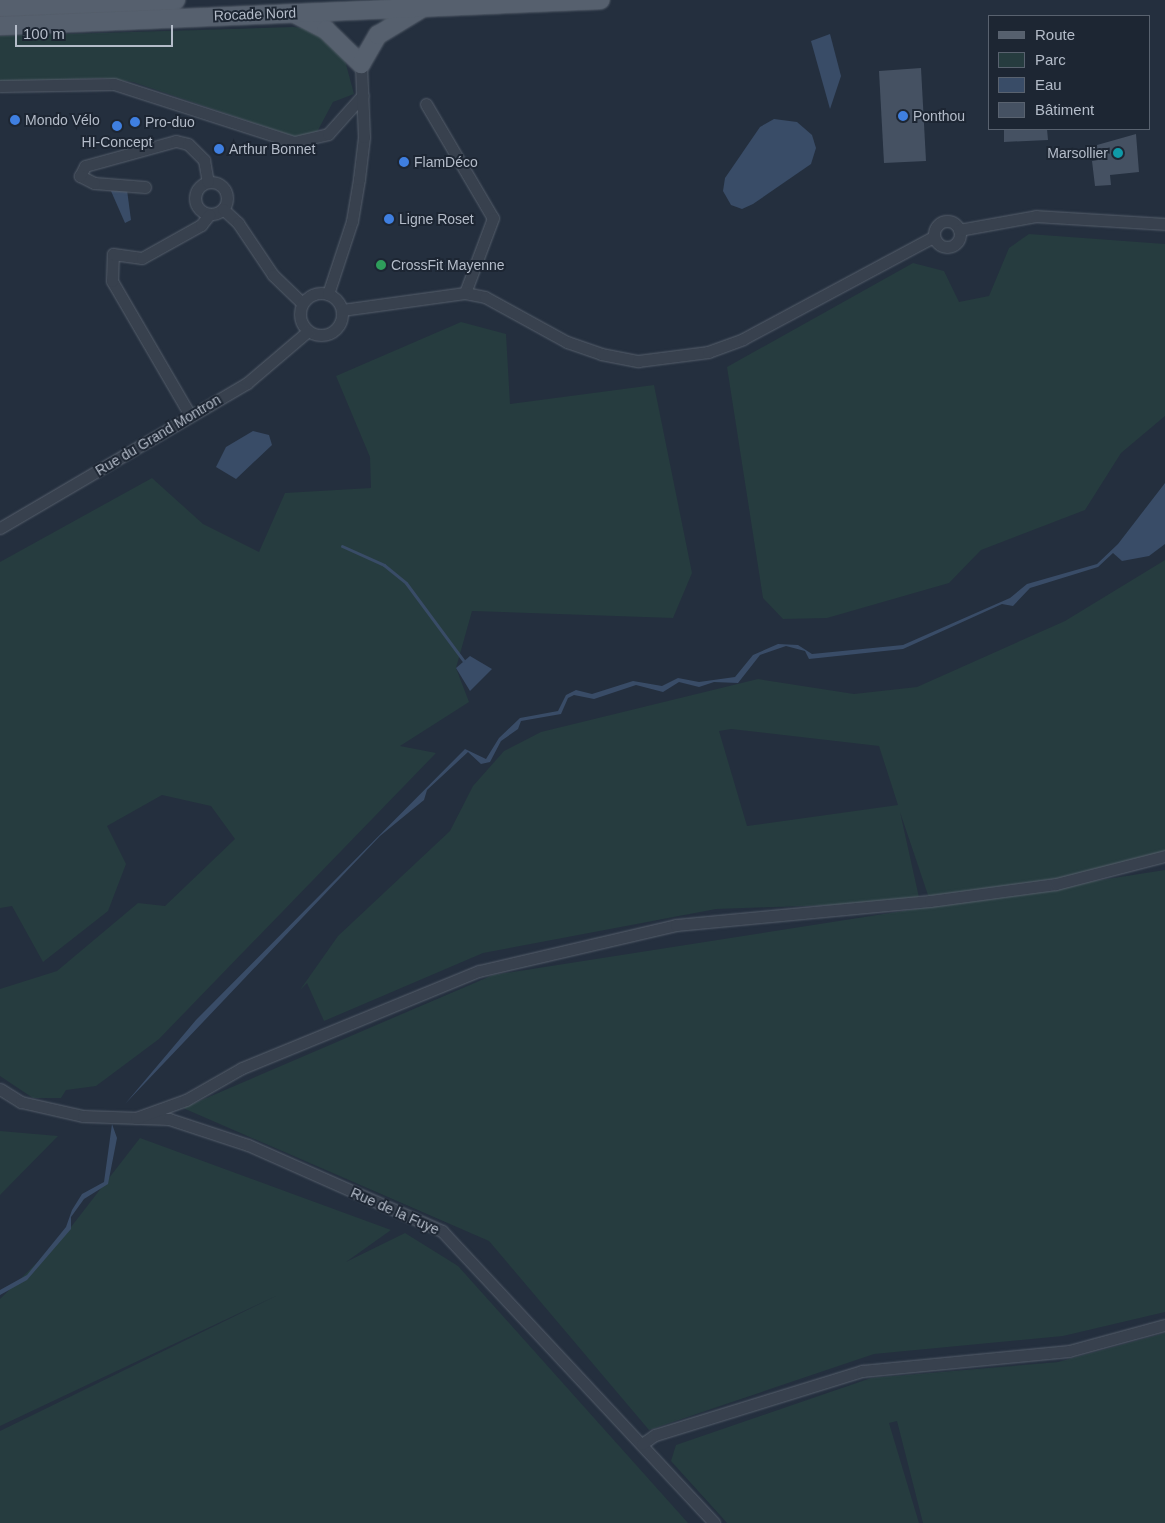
<!DOCTYPE html>
<html>
<head>
<meta charset="utf-8">
<style>
	body { margin:0 }
	#map { position:relative; width:1165px; height:1523px; overflow:hidden; background:#242f3e; font-family:Helvetica,sans-serif }
	div>[style] { position:absolute }
	.green>* { inset:0; background:#263c3f }
	.water>* { inset:0; background:#394c67 }
	.stream>* { height:3px; margin:-1.5px; padding:0 1.5px; transform-origin:1.5px; border-radius:1.5px; background:#394c67 }
	.building>* { inset:0; background:#455162 }
	.roads { filter:drop-shadow(0 0 1px #565f6c) drop-shadow(0 0 1px #565f6c) }
	.minor>* { height:11px; margin:-5.5px; padding:0 5.5px; transform-origin:5.5px; border-radius:5.5px; background:#38414e }
	.minor>.ring { margin:-5.5px; padding:0; box-sizing:content-box; background:none; border:11px solid #38414e; border-radius:50% }
	.primary>* { height:18px; margin:-9px; padding:0 9px; transform-origin:9px; border-radius:9px; background:#56606e }
	.dots>* { width:14px; height:14px; translate:-50% -50%; box-sizing:border-box; border:2px solid #1d2633; border-radius:50% }
	span { translate:-50% -50%; white-space:nowrap; text-align:center; line-height:1.15; -webkit-text-stroke:4px #1d2633; paint-order:stroke }
	.street-label { font-size:14px; color:#b4bcc9 }
	.poi-label { font-size:14px; color:#b4bcc9 }
	.left { translate:0 -50%; text-align:left }
	.right { translate:-100% -50%; text-align:right }
	.legend { position:absolute; left:988px; top:15px; width:162px; height:115px; box-sizing:border-box; background:#1d2633; border:1px solid #59626f; margin:0; padding:6px 9px; list-style:none; font-size:15px; color:#b4bcc9 }
	.legend li { display:flex; align-items:center; gap:10px; height:25px }
	.legend b { width:25px; border:1px solid #59626f }
	.scale { position:absolute; left:15px; top:25px; width:158px; height:22px; box-sizing:border-box; border:2px solid #b4bcc9; border-top:0; padding-left:6px; font-size:15px; line-height:18px; white-space:nowrap; color:#b4bcc9; -webkit-text-stroke:4px #1d2633; paint-order:stroke }
</style>
</head>
<body>
<div id="map">
	<div class="green">
		<div style="clip-path:polygon(293px 27px,313px 29px,343px 53px,354px 94px,333px 102px,317px 132px,299px 138px,133px 82px,103px 78px,0 82px,0 36px)"></div>
		<div style="clip-path:polygon(1029px 234px,1165px 244px,1165px 416px,1121px 453px,1085px 510px,981px 550px,949px 583px,827px 618px,783px 619px,763px 598px,727px 367px,913px 263px,944px 271px,959px 302px,989px 296px,1009px 248px)"></div>
		<div style="clip-path:polygon(461px 322px,506px 334px,510px 404px,654px 385px,692px 573px,673px 618px,472px 611px,456px 668px,469px 702px,400px 746px,436px 753px,159px 1039px,96px 1086px,66px 1090px,61px 1098px,33px 1098px,0 1076px,0 989px,57px 971px,138px 903px,165px 906px,235px 839px,211px 806px,162px 795px,107px 826px,126px 864px,108px 911px,43px 962px,12px 906px,0 908px,0 562px,152px 478px,203px 524px,259px 552px,285px 493px,371px 488px,370px 457px,336px 376px)"></div>
		<div style="clip-path:polygon(evenodd,1165px 560px,1165px 856px,1056px 884px,930px 901px,900px 812px,920px 902px,716px 909px,483px 953px,324px 1021px,307px 983px,300px 990px,338px 936px,450px 831px,473px 786px,504px 751px,541px 732px,758px 679px,854px 694px,917px 687px,1065px 621px,1165px 560px,731px 729px,879px 746px,898px 805px,747px 826px,719px 731px,731px 729px)"></div>
		<div style="clip-path:polygon(1165px 870px,1165px 1312px,1063px 1336px,874px 1354px,649px 1430px,489px 1241px,183px 1108px,493px 975px)"></div>
		<div style="clip-path:polygon(0 1131px,58px 1136px,0 1195px)"></div>
		<div style="clip-path:polygon(140px 1138px,391px 1230px,346px 1262px,405px 1233px,458px 1266px,688px 1523px,0 1523px,0 1431px,278px 1295px,0 1426px,0 1299px,64px 1236px)"></div>
		<div style="clip-path:polygon(1165px 1333px,1165px 1523px,923px 1523px,897px 1421px,889px 1423px,919px 1523px,727px 1523px,671px 1461px,676px 1445px,871px 1378px,1058px 1362px)"></div>
	</div>
	<div class="water">
		<div style="clip-path:polygon(830px 34px,841px 76px,830px 109px,811px 41px)"></div>
		<div style="clip-path:polygon(774px 119px,797px 122px,812px 135px,816px 148px,811px 164px,753px 204px,742px 209px,731px 205px,723px 191px,725px 178px,760px 127px)"></div>
		<div style="clip-path:polygon(127px 190px,131px 220px,125px 223px,111px 191px)"></div>
		<div style="clip-path:polygon(253px 431px,269px 435px,272px 445px,236px 479px,216px 467px,226px 447px)"></div>
		<div style="clip-path:polygon(1165px 483px,1165px 544px,1149px 556px,1122px 561px,1113px 553px,1098px 567px,1030px 588px,1013px 606px,1002px 604px,903px 649px,809px 659px,805px 651px,786px 646px,760px 655px,738px 683px,714px 682px,699px 687px,679px 682px,663px 692px,636px 685px,594px 699px,574px 695px,568px 698px,561px 714px,521px 721px,518px 729px,501px 741px,490px 762px,481px 764px,468px 752px,427px 790px,424px 800px,380px 836px,125px 1104px,196px 1020px,465px 749px,486px 759px,499px 738px,520px 718px,558px 711px,566px 695px,576px 690px,592px 694px,633px 681px,662px 686px,678px 678px,699px 682px,735px 677px,753px 655px,778px 644px,798px 645px,812px 654px,903px 645px,1010px 598px,1027px 584px,1097px 564px,1118px 544px)"></div>
		<div style="clip-path:polygon(470px 656px,492px 669px,470px 691px,456px 668px)"></div>
		<div style="clip-path:polygon(112px 1124px,117px 1138px,108px 1184px,84px 1199px,71px 1217px,71px 1229px,27px 1280px,0 1295px,0 1290px,27px 1275px,66px 1227px,72px 1210px,82px 1194px,104px 1182px)"></div>
	</div>
	<div class="stream">
		<div style="left:342px;top:546px;width:46px;rotate:24.3deg"></div>
		<div style="left:384px;top:565px;width:28px;rotate:39deg"></div>
		<div style="left:406px;top:583px;width:96px;rotate:53.5deg"></div>
	</div>
	<div class="building">
		<div style="clip-path:polygon(921px 68px,926px 161px,884px 163px,879px 71px)"></div>
		<div style="clip-path:polygon(1004px 129px,1047px 129px,1048px 140px,1004px 142px)"></div>
		<div style="clip-path:polygon(1136px 134px,1139px 172px,1110px 175px,1111px 185px,1095px 186px,1092px 161px,1098px 160px,1097px 145px)"></div>
	</div>
	<div class="roads">
		<div class="minor">
			<div style="left:0;top:86px;width:114px;rotate:-1deg"></div>
			<div style="left:114px;top:84px;width:189px;rotate:17.9deg"></div>
			<div style="left:294px;top:142px;width:35px;rotate:-13deg"></div>
			<div style="left:328px;top:134px;width:52px;rotate:-48.1deg"></div>
			<div style="left:426px;top:104px;width:132px;rotate:59.6deg"></div>
			<div style="left:493px;top:218px;width:80px;rotate:110.5deg"></div>
			<div style="left:465px;top:293px;width:20px;rotate:11deg"></div>
			<div style="left:485px;top:297px;width:94px;rotate:28.8deg"></div>
			<div style="left:567px;top:342px;width:36px;rotate:19deg"></div>
			<div style="left:601px;top:354px;width:38px;rotate:11deg"></div>
			<div style="left:638px;top:361px;width:71px;rotate:-7.3deg"></div>
			<div style="left:708px;top:352px;width:37px;rotate:-20deg"></div>
			<div style="left:743px;top:339px;width:216px;rotate:-28.2deg"></div>
			<div class="ring" style="left:195px;top:182px;width:21px;height:21px"></div>
			<div style="left:145px;top:187px;width:51px;rotate:-175.5deg"></div>
			<div style="left:94px;top:183px;width:16px;rotate:-153deg"></div>
			<div style="left:80px;top:176px;width:11px;rotate:-63deg"></div>
			<div style="left:85px;top:166px;width:94px;rotate:-15.4deg"></div>
			<div style="left:176px;top:141px;width:12px;rotate:14deg"></div>
			<div style="left:188px;top:144px;width:23px;rotate:45deg"></div>
			<div style="left:204px;top:160px;width:22px;rotate:80deg"></div>
			<div style="left:223px;top:209px;width:21px;rotate:43deg"></div>
			<div style="left:238px;top:223px;width:63px;rotate:56.1deg"></div>
			<div style="left:273px;top:275px;width:40px;rotate:44deg"></div>
			<div class="ring" style="left:934px;top:221px;width:15px;height:15px"></div>
			<div style="left:959px;top:230px;width:78px;rotate:-10.3deg"></div>
			<div style="left:1036px;top:216px;width:129px;rotate:3.5deg"></div>
			<div class="ring" style="left:300px;top:293px;width:31px;height:31px"></div>
			<div style="left:328px;top:294px;width:77px;rotate:-71.8deg"></div>
			<div style="left:352px;top:221px;width:43px;rotate:-80.5deg"></div>
			<div style="left:359px;top:179px;width:42px;rotate:-83.2deg"></div>
			<div style="left:364px;top:137px;width:73px;rotate:-92.4deg"></div>
			<div style="left:342px;top:310px;width:124px;rotate:-7.9deg"></div>
			<div style="left:190px;top:415px;width:155px;rotate:-120.2deg"></div>
			<div style="left:112px;top:281px;width:27px;rotate:-88deg"></div>
			<div style="left:113px;top:254px;width:29px;rotate:8deg"></div>
			<div style="left:142px;top:258px;width:68px;rotate:-29.2deg"></div>
			<div style="left:201px;top:225px;width:13px;rotate:-51deg"></div>
			<div style="left:0;top:528px;width:286px;rotate:-30.4deg"></div>
			<div style="left:247px;top:383px;width:80px;rotate:-40.4deg"></div>
			<div style="left:0;top:1089px;width:25px;rotate:32deg"></div>
			<div style="left:21px;top:1102px;width:64px;rotate:12.7deg"></div>
			<div style="left:83px;top:1116px;width:86px;rotate:2deg"></div>
			<div style="left:169px;top:1119px;width:83px;rotate:18.2deg"></div>
			<div style="left:248px;top:1145px;width:212px;rotate:23.9deg"></div>
			<div style="left:442px;top:1231px;width:399px;rotate:47deg"></div>
			<div style="left:136px;top:1118px;width:53px;rotate:-19.8deg"></div>
			<div style="left:186px;top:1100px;width:64px;rotate:-29.7deg"></div>
			<div style="left:242px;top:1068px;width:256px;rotate:-22.3deg"></div>
			<div style="left:479px;top:971px;width:202px;rotate:-13.1deg"></div>
			<div style="left:676px;top:925px;width:255px;rotate:-5.4deg"></div>
			<div style="left:930px;top:901px;width:127px;rotate:-7.7deg"></div>
			<div style="left:1056px;top:884px;width:113px;rotate:-14.4deg"></div>
			<div style="left:642px;top:1444px;width:16px;rotate:-35deg"></div>
			<div style="left:655px;top:1435px;width:217px;rotate:-17.2deg"></div>
			<div style="left:862px;top:1371px;width:208px;rotate:-5.5deg"></div>
			<div style="left:1069px;top:1351px;width:99px;rotate:-15.2deg"></div>
		</div>
		<div class="primary">
			<div style="left:0;top:7px;width:176px;rotate:-2.3deg"></div>
			<div style="left:295px;top:14px;width:35px;rotate:27deg"></div>
			<div style="left:326px;top:30px;width:49px;rotate:44.2deg"></div>
			<div style="left:361px;top:64px;width:34px;rotate:-60deg"></div>
			<div style="left:378px;top:35px;width:50px;rotate:-31.2deg"></div>
			<div style="left:0;top:26px;width:601px;rotate:-2.48deg"></div>
		</div>
	</div>
	<div class="dots">
		<div style="left:903px;top:116px;background:#3f7fe0"></div>
		<div style="left:15px;top:120px;background:#3f7fe0"></div>
		<div style="left:135px;top:122px;background:#3f7fe0"></div>
		<div style="left:117px;top:126px;background:#3f7fe0"></div>
		<div style="left:219px;top:149px;background:#3f7fe0"></div>
		<div style="left:1118px;top:153px;background:#0f9aa8"></div>
		<div style="left:404px;top:162px;background:#3f7fe0"></div>
		<div style="left:389px;top:219px;background:#3f7fe0"></div>
		<div style="left:381px;top:265px;background:#2e9e5b"></div>
	</div>
	<div class="street-label">
		<span style="left:255px;top:14px;rotate:-2deg">Rocade Nord</span>
		<span style="left:158px;top:435px;rotate:-31deg">Rue du Grand Montron</span>
		<span style="left:395px;top:1211px;rotate:24deg">Rue de la Fuye</span>
	</div>
	<div class="poi-label">
		<span class="left" style="left:913px;top:116px">Ponthou</span>
		<span class="left" style="left:25px;top:120px">Mondo Vélo</span>
		<span class="left" style="left:145px;top:122px">Pro-duo</span>
		<span style="left:117px;top:142px">HI-Concept</span>
		<span class="left" style="left:229px;top:149px">Arthur Bonnet</span>
		<span class="right" style="left:1108px;top:153px">Marsollier</span>
		<span class="left" style="left:414px;top:162px">FlamDéco</span>
		<span class="left" style="left:399px;top:219px">Ligne Roset</span>
		<span class="left" style="left:391px;top:265px">CrossFit Mayenne</span>
	</div>
	<ul class="legend">
	<li><b style="height:6px;background:#56606e"></b>Route</li>
	<li><b style="height:14px;background:#263c3f"></b>Parc</li>
	<li><b style="height:14px;background:#394c67"></b>Eau</li>
	<li><b style="height:14px;background:#455162"></b>Bâtiment</li>
	</ul>
	<div class="scale">100 m</div>
</div>
</body>
</html>
